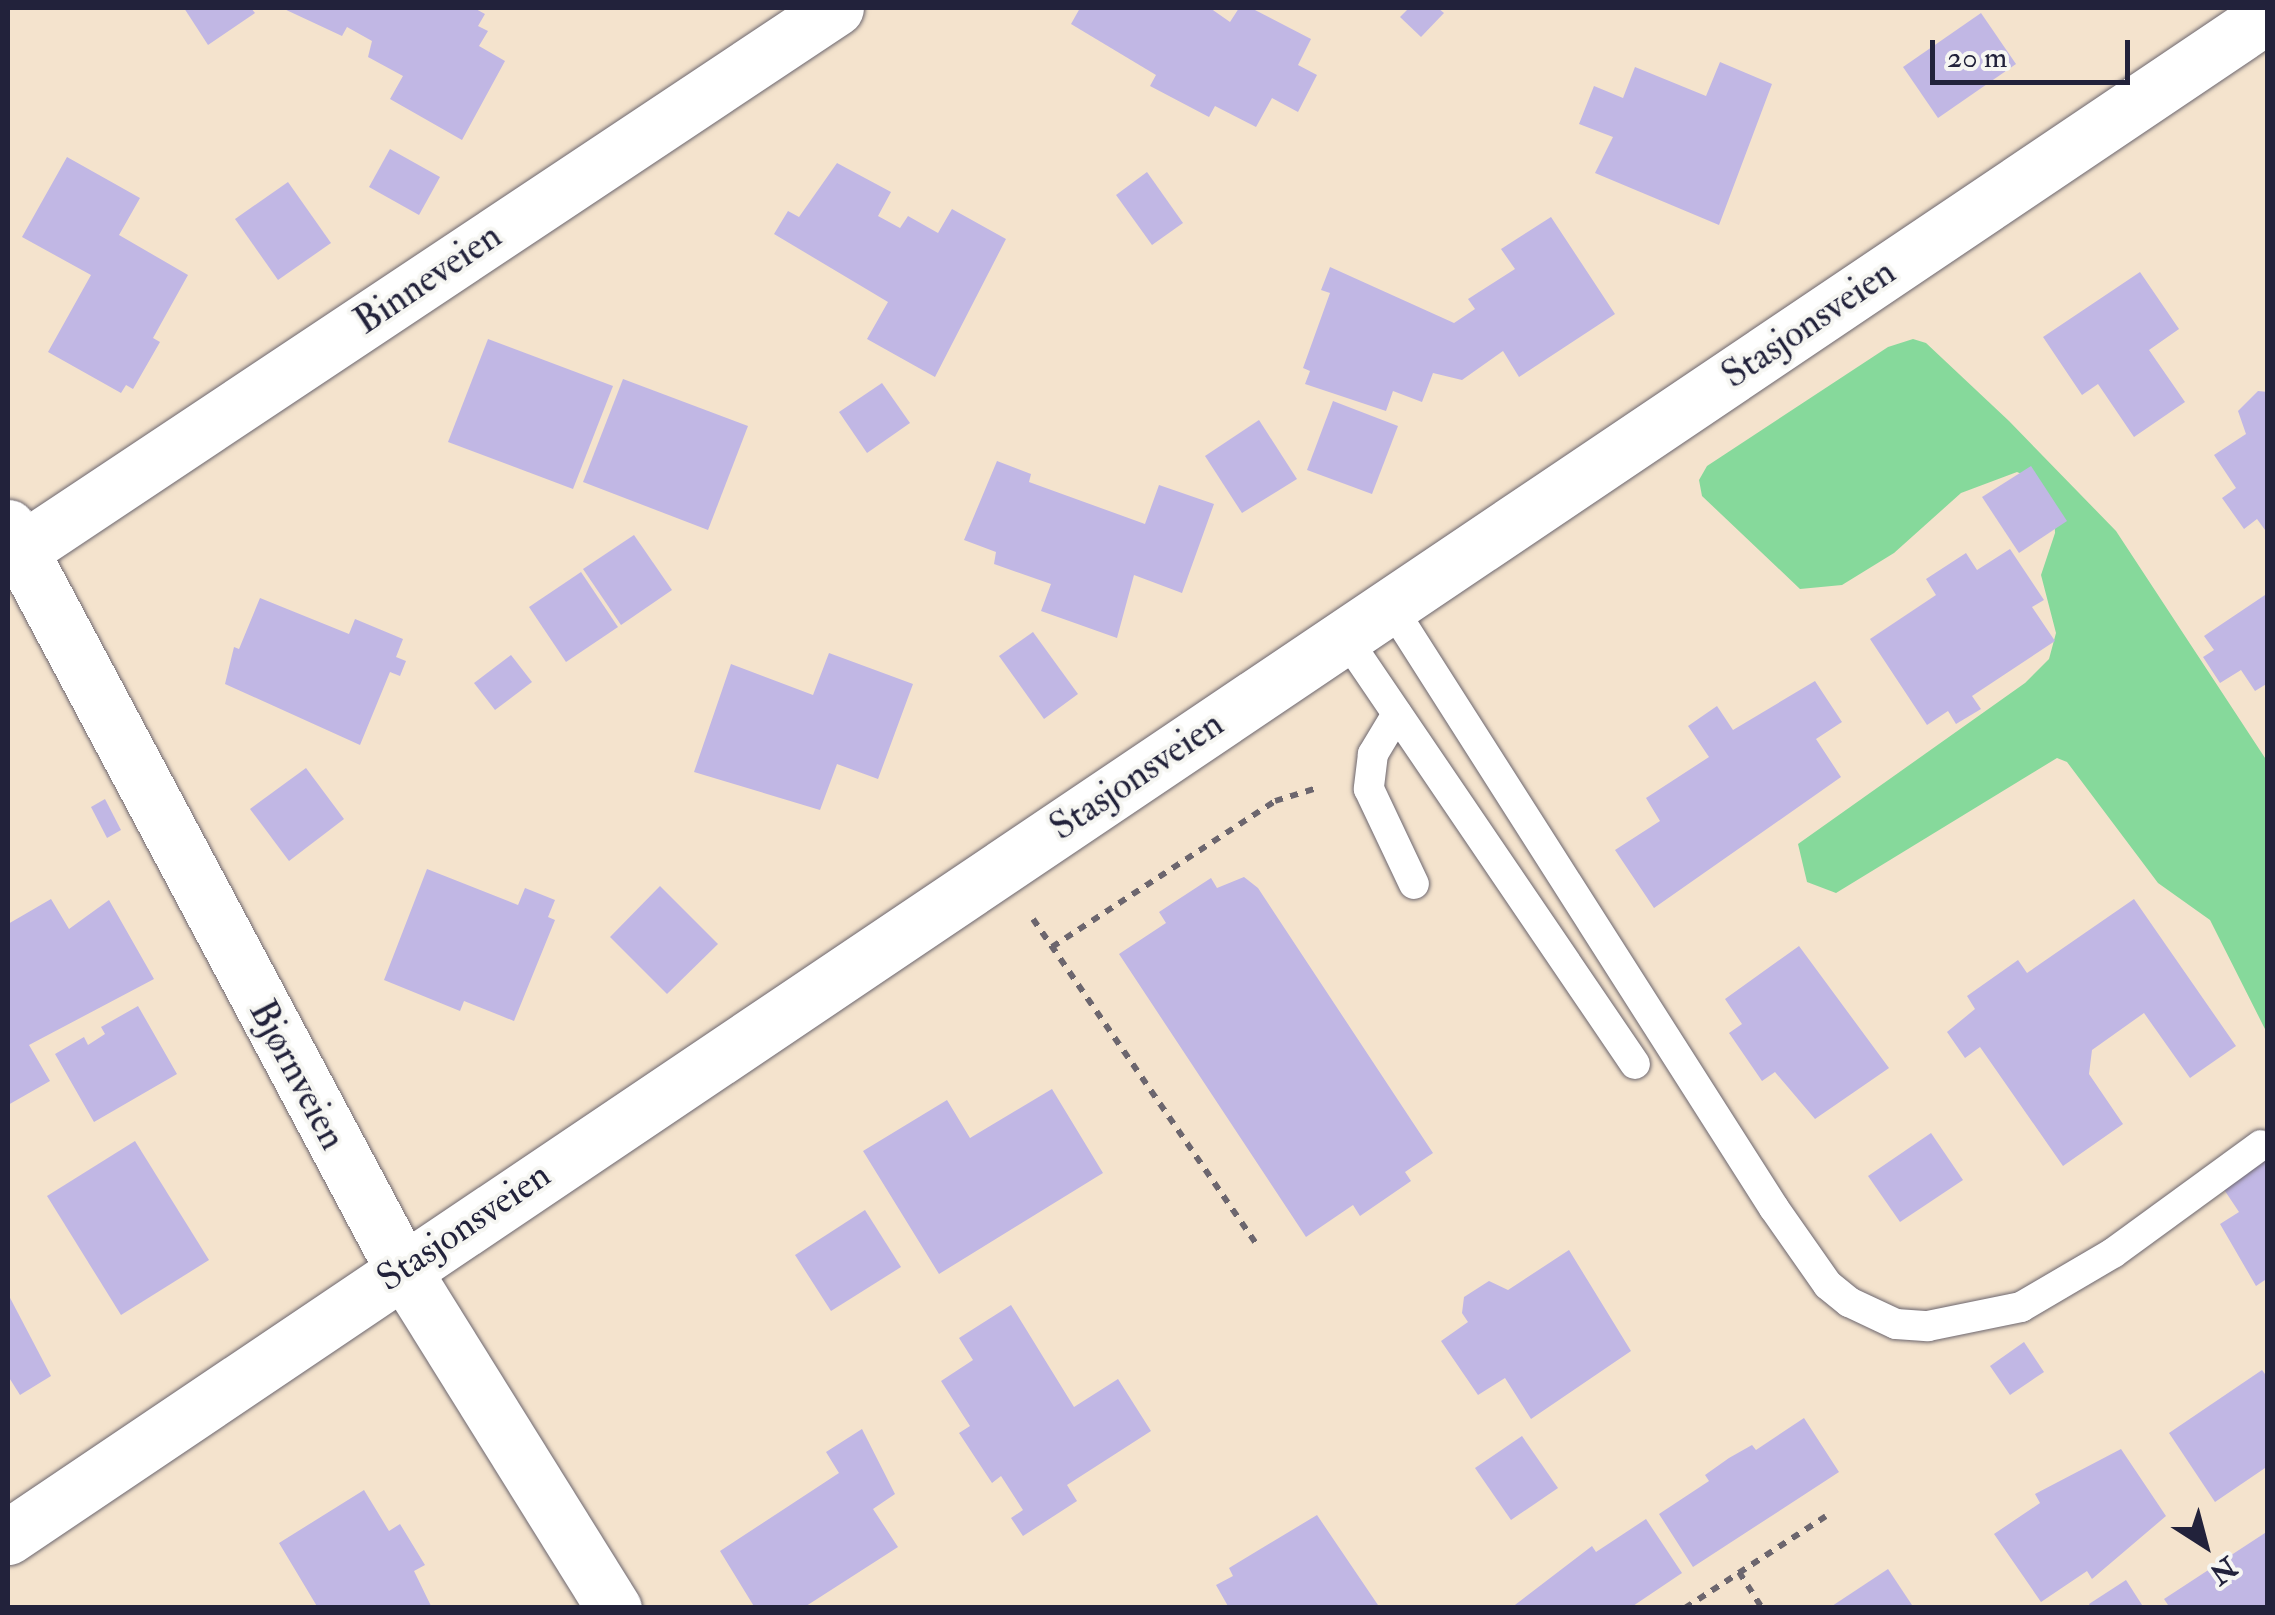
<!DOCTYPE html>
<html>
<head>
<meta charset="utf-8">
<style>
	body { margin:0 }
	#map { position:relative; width:2275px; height:1615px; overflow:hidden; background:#f4e3cd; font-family:"IM FELL Double Pica",serif }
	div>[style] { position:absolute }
	.green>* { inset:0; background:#86d99b }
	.building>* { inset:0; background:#c1b7e4 }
	.path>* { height:6px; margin-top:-3px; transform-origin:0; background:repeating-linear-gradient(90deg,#6c666e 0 8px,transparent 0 16px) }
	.roads { filter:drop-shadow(0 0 2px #6c666e) drop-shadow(0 0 2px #6c666e) }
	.lane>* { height:30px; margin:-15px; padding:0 15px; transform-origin:15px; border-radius:15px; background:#fff }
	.street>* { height:55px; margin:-27.5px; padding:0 27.5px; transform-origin:27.5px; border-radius:27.5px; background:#fff }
	.secondary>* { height:55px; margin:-27.5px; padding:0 27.5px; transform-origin:27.5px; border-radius:27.5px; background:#fff }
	span { translate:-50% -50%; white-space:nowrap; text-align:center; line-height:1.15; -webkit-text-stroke:8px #f6f6f2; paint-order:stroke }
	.street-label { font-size:38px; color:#22223b }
	.frame { position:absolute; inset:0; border:10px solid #22223b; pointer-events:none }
	.north { position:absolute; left:2155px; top:1495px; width:100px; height:100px; -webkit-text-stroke:8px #f6f6f2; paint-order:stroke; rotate:144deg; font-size:28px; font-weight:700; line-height:40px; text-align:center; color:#22223b }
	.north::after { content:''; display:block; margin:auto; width:35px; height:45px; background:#22223b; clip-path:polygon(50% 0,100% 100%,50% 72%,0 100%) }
	.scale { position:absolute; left:1930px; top:40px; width:200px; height:45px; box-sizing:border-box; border:5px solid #22223b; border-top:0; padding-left:12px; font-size:30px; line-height:35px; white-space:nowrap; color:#22223b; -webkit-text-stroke:8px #f6f6f2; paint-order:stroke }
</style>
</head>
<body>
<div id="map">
	<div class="green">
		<div style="clip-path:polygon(1913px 339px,1926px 343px,2009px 421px,2116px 531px,2267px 761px,2267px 1033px,2210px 920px,2158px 883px,2067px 762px,2057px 758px,1836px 893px,1807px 882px,1798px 844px,2025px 683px,2049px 659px,2056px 633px,2041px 575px,2055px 533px,2054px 504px,2040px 482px,2017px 472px,1961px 493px,1894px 553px,1842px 585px,1800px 589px,1702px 496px,1699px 480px,1707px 466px,1888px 347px)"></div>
	</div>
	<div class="building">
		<div style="clip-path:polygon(184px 8px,251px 8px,255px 13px,208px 45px)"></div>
		<div style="clip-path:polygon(282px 8px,474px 8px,485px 14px,478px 26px,488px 31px,479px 46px,505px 61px,462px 140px,390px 99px,403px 76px,368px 57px,372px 41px,347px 27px,342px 36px)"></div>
		<div style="clip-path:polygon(1080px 8px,1210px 8px,1230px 22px,1239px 8px,1251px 8px,1311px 39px,1298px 65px,1317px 75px,1298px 112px,1272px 98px,1256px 127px,1215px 106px,1209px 117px,1150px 86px,1156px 75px,1071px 24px)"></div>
		<div style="clip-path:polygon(1409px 8px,1438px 8px,1444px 13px,1421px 37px,1400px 17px)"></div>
		<div style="clip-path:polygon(1981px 13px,2016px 64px,1938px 118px,1903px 67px)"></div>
		<div style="clip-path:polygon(1720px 62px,1772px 84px,1719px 225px,1595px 173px,1613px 137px,1579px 124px,1594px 86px,1623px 98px,1635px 67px,1706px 96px)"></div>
		<div style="clip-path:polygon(390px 149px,440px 177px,419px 215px,369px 187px)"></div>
		<div style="clip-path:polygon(67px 157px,140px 198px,119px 235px,188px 275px,153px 338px,160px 342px,133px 389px,126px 385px,121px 393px,48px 352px,91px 275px,22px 237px)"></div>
		<div style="clip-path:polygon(837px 163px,891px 192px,878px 216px,900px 228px,908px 216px,938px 233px,952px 209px,1006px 239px,935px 377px,867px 339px,888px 302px,774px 234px,788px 211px,799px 217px)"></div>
		<div style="clip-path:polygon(1147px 172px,1183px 223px,1152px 245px,1116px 195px)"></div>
		<div style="clip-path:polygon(288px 182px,331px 243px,278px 280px,235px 219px)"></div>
		<div style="clip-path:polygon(1551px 217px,1615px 314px,1519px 377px,1503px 351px,1462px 380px,1433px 373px,1422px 402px,1393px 391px,1386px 411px,1305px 384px,1310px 371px,1303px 368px,1330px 293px,1321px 290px,1330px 267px,1454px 323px,1475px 309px,1468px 299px,1515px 269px,1501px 249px)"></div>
		<div style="clip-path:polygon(2140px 272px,2179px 329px,2149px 350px,2185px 402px,2134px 437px,2098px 384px,2082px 395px,2043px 337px)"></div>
		<div style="clip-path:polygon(488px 339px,613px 386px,573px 489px,448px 442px)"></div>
		<div style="clip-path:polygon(623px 379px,748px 426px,708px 530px,583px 482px)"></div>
		<div style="clip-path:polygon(882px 383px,910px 423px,867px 453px,839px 412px)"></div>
		<div style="clip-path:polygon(2258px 391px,2268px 392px,2268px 534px,2257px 519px,2244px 529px,2222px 498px,2236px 488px,2214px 455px,2246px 434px,2238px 411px)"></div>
		<div style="clip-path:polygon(1333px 401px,1398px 426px,1372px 494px,1307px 470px)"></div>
		<div style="clip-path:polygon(1259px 420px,1297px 479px,1242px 513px,1205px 456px)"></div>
		<div style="clip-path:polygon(997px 461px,1031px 474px,1029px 482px,1145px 524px,1159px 485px,1214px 504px,1182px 593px,1134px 575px,1117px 638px,1041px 611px,1051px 584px,994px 564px,996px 552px,964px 540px)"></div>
		<div style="clip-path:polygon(2031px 466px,2067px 521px,2019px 553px,1982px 497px)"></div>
		<div style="clip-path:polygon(634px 535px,672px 590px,621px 625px,583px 569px)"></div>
		<div style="clip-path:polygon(2010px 549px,2044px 600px,2032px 607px,2055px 641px,1972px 696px,1981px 709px,1956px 724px,1948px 711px,1927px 725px,1870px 639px,1936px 595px,1926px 579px,1966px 553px,1977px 570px)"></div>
		<div style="clip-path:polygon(581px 572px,618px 627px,566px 662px,529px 607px)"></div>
		<div style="clip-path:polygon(2268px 593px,2268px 683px,2255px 691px,2241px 670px,2220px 683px,2203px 657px,2214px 650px,2204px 636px)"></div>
		<div style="clip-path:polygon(260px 598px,349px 634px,355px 619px,403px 639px,396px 657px,406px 661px,400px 676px,390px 672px,360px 745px,225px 684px,234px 647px,239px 649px)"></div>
		<div style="clip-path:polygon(1033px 632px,1078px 694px,1044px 719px,999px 656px)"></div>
		<div style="clip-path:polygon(829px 653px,913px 684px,878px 779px,837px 764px,820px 810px,694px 772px,731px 664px,813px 695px)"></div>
		<div style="clip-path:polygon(511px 655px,532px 682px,495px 710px,474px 683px)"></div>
		<div style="clip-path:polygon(1815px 681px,1842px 722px,1816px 739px,1841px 777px,1654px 908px,1615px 850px,1660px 821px,1646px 798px,1709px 757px,1688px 726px,1717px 706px,1733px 730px)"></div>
		<div style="clip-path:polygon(306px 768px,344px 819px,289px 861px,250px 809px)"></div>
		<div style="clip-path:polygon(105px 799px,121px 830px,107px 838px,91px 807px)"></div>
		<div style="clip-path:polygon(427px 869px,518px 905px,525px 888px,555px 900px,548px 917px,555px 920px,514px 1021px,464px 1001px,460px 1011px,384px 980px)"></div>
		<div style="clip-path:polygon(1244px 877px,1258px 888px,1433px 1153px,1405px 1172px,1411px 1181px,1360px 1216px,1353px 1205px,1306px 1237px,1119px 954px,1166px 923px,1159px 912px,1211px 878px,1217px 888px)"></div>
		<div style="clip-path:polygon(660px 886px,718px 944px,667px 994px,610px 937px)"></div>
		<div style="clip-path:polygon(51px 899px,69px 929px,109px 900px,154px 979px,29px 1045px,50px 1081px,8px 1105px,8px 924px)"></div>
		<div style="clip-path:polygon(2134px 899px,2236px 1046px,2190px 1078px,2144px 1013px,2092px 1050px,2089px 1074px,2123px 1124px,2063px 1166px,1980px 1047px,1965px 1058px,1947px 1032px,1975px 1009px,1967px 996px,2018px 960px,2027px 973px)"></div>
		<div style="clip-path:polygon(1799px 946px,1889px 1068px,1815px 1119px,1775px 1072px,1762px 1081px,1729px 1033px,1742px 1024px,1725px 999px)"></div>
		<div style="clip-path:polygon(138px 1006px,177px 1074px,94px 1122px,55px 1054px,84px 1037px,88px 1045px,105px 1034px,101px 1027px)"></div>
		<div style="clip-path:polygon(1052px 1089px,1103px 1173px,939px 1274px,863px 1151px,947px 1100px,970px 1138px)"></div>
		<div style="clip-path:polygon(1931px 1133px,1963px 1180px,1900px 1222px,1868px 1176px)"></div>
		<div style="clip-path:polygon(135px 1141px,209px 1260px,121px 1315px,47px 1196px)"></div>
		<div style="clip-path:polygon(2268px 1157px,2268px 1278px,2256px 1286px,2220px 1224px,2239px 1212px,2223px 1188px)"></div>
		<div style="clip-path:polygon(865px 1210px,901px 1267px,831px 1311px,795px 1255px)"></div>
		<div style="clip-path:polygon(1569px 1250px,1631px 1351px,1531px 1419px,1505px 1378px,1478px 1395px,1441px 1341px,1468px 1322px,1462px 1313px,1464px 1297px,1489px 1281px,1508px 1290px)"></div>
		<div style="clip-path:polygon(8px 1294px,51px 1376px,20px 1395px,8px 1376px)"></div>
		<div style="clip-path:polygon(1011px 1305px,1074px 1407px,1118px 1379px,1151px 1431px,1067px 1485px,1077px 1501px,1023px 1536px,1011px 1518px,1023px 1510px,1001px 1476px,992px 1483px,959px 1433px,970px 1426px,941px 1381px,973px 1360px,959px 1338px)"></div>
		<div style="clip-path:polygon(2024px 1342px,2044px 1372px,2010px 1395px,1990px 1366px)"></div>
		<div style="clip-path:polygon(2262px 1370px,2268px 1378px,2268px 1466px,2215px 1502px,2169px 1433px)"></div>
		<div style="clip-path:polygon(1804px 1418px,1839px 1472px,1693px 1567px,1659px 1514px,1709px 1481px,1705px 1475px,1729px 1458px,1752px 1445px,1756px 1450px)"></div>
		<div style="clip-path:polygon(862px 1429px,895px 1494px,873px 1509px,898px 1547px,803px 1608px,755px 1608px,720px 1551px,839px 1473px,826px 1452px)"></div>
		<div style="clip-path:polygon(1522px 1436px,1558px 1488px,1511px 1520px,1475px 1468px)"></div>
		<div style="clip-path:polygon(2121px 1449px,2166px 1516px,2092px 1579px,2087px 1571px,2041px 1602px,1994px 1534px,2040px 1503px,2035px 1494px)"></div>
		<div style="clip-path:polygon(364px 1490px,389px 1531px,400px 1524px,425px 1565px,414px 1571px,432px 1608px,318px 1608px,279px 1543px)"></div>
		<div style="clip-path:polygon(1317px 1515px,1380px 1608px,1229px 1608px,1216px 1585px,1233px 1576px,1229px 1568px)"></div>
		<div style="clip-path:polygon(1646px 1519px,1682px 1573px,1630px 1608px,1511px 1608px,1592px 1546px,1596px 1552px)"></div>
		<div style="clip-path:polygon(2268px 1531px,2268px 1608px,2170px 1608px,2164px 1599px)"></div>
		<div style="clip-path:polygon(1888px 1569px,1914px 1608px,1829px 1608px)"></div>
		<div style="clip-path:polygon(2126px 1580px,2144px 1608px,2091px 1608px,2089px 1604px)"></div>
	</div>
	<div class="path">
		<div style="left:1033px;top:919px;width:393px;rotate:55.5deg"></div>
		<div style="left:1052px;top:947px;width:267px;rotate:-33.2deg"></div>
		<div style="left:1275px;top:801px;width:47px;rotate:-17.3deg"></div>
		<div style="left:1739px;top:1572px;width:43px;rotate:57.4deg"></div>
		<div style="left:1685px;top:1608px;width:168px;rotate:-33.1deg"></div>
	</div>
	<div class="roads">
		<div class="lane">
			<div style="left:1390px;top:605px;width:715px;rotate:57.51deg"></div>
			<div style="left:1774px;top:1208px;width:94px;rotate:55deg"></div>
			<div style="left:1828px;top:1285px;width:27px;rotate:39deg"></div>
			<div style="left:1849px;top:1302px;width:52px;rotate:25.1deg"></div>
			<div style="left:1896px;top:1324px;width:32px;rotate:4deg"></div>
			<div style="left:1928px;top:1326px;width:95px;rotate:-11.5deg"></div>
			<div style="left:2021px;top:1307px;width:107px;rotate:-30.4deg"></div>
			<div style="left:2113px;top:1253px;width:183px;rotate:-36.1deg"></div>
			<div style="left:1345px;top:637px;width:516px;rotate:55.82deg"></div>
			<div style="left:1397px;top:714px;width:47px;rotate:121deg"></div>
			<div style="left:1373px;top:754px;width:35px;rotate:97deg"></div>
			<div style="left:1369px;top:789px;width:105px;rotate:64.7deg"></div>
		</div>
		<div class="street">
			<div style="left:8px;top:527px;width:839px;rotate:62deg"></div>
			<div style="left:402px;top:1268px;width:401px;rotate:58.1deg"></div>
			<div style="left:20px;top:551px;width:980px;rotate:-33.64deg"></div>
		</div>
		<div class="secondary">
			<div style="left:8px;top:1537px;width:2725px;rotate:-33.96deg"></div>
		</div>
	</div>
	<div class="street-label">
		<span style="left:428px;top:279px;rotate:-34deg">Binneveien</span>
		<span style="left:1809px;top:324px;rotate:-34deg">Stasjonsveien</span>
		<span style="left:1137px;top:776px;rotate:-34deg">Stasjonsveien</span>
		<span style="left:297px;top:1075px;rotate:62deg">Bjørnveien</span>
		<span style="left:464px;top:1227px;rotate:-34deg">Stasjonsveien</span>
	</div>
	<div class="frame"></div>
	<div class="north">N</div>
	<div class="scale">20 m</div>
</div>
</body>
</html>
